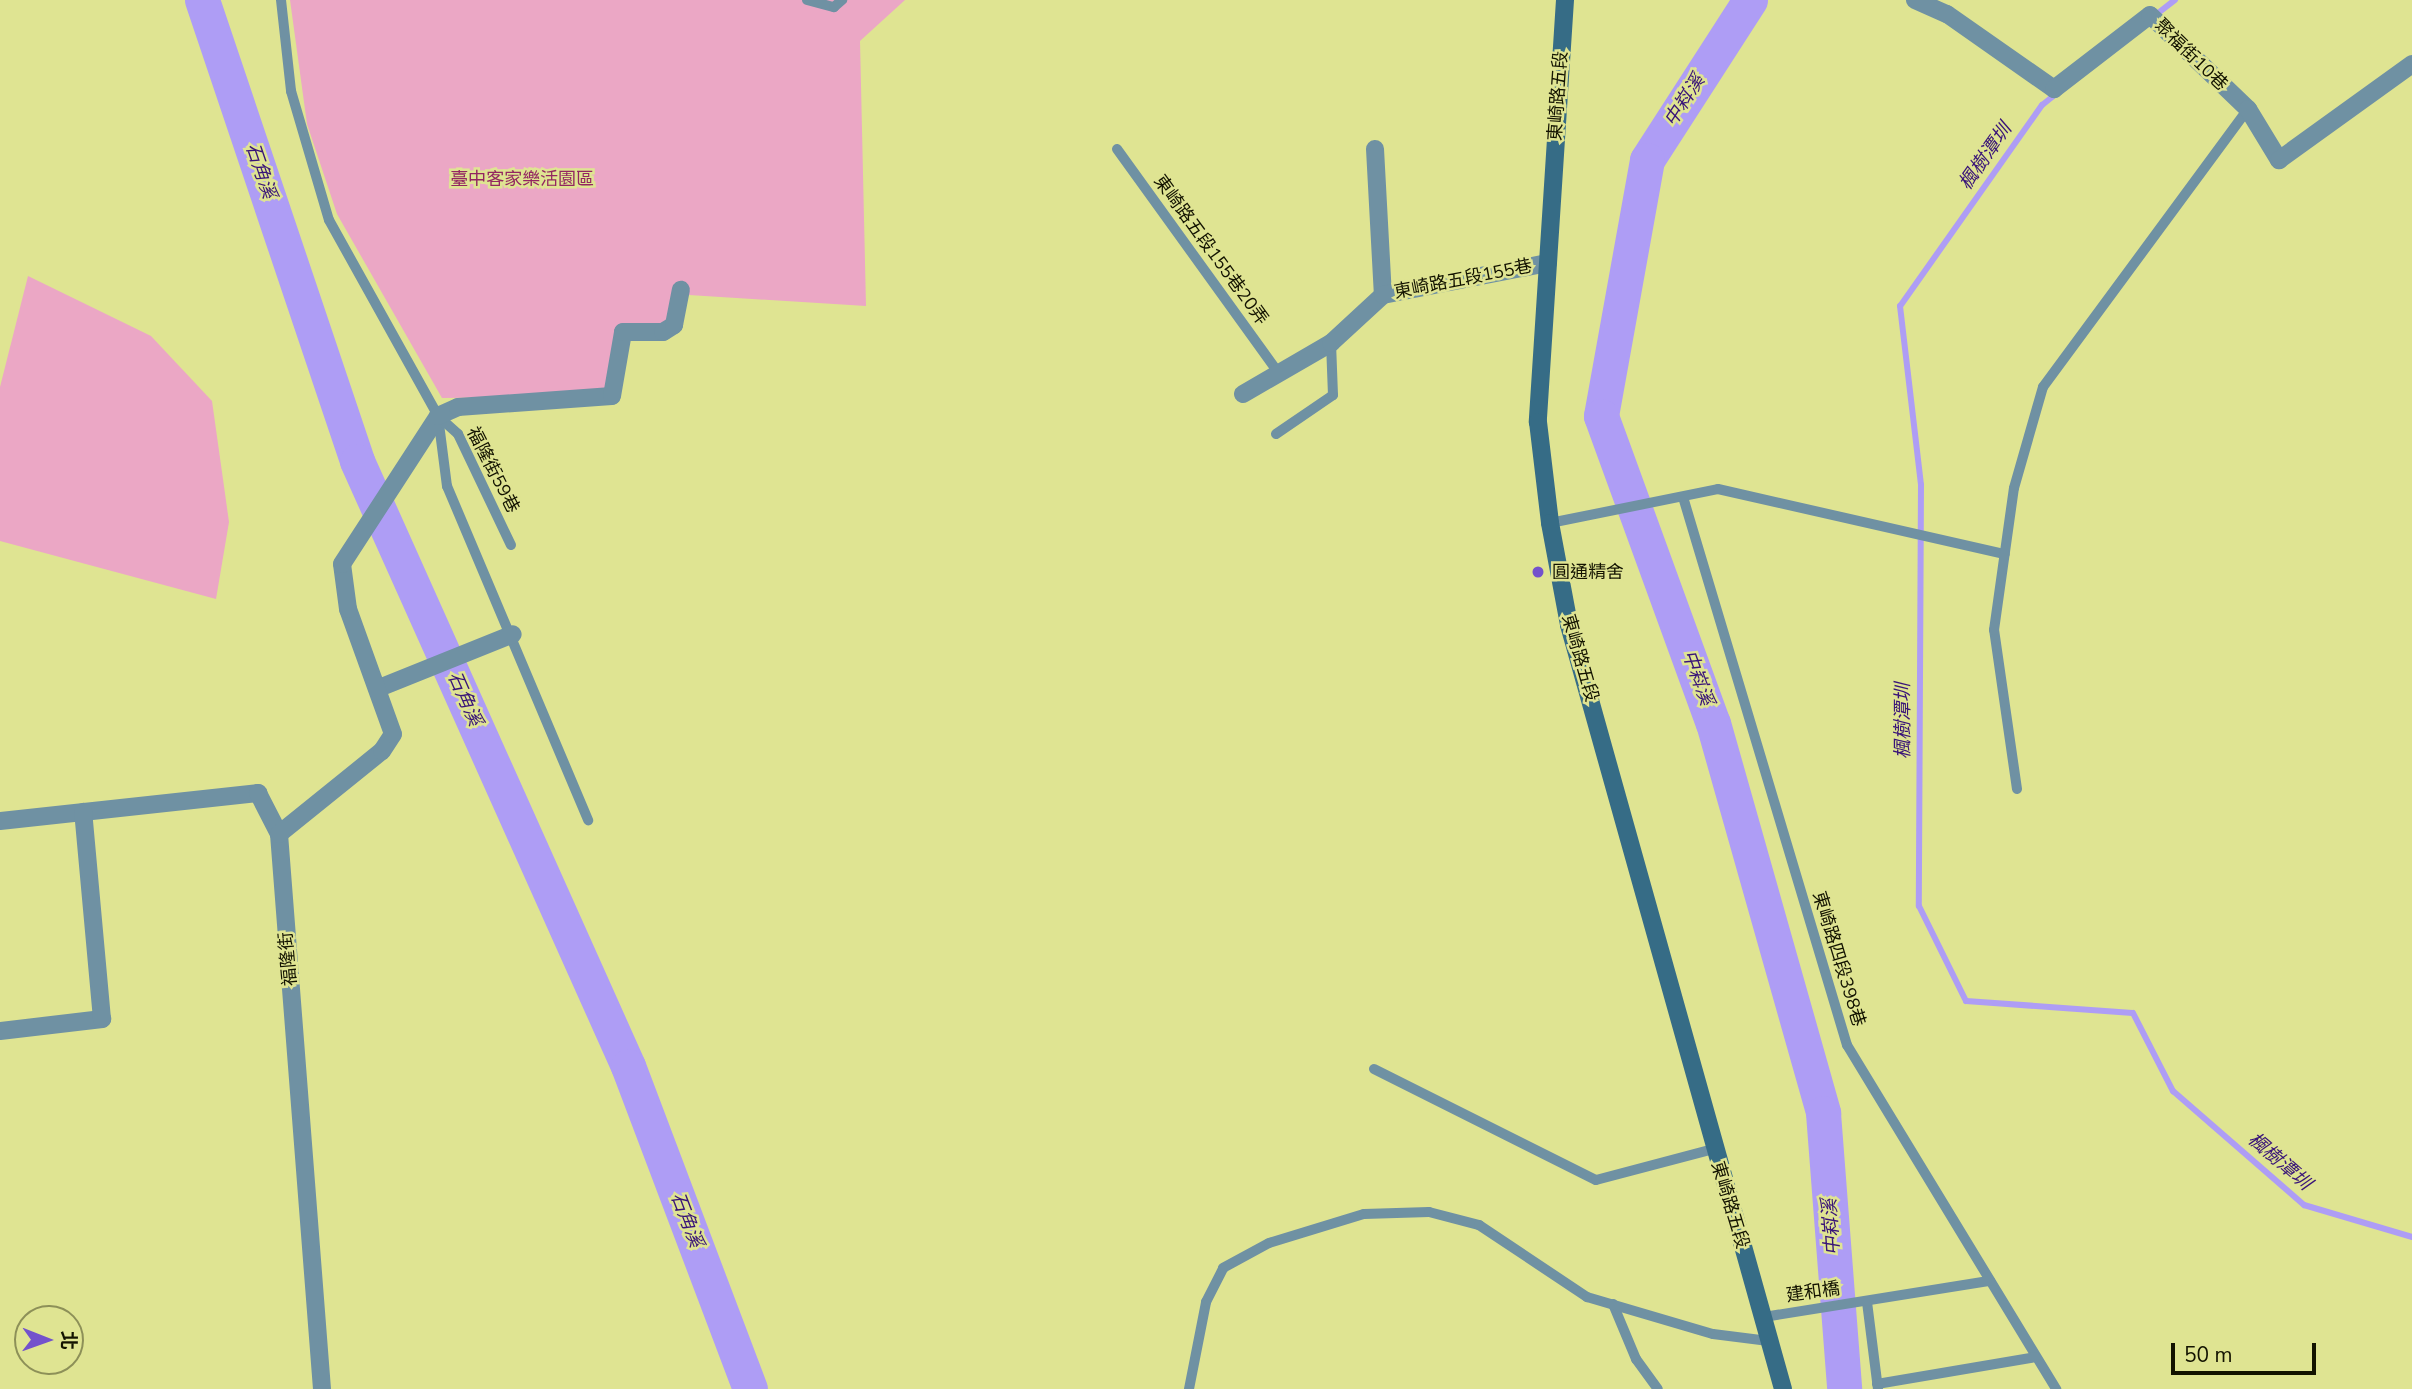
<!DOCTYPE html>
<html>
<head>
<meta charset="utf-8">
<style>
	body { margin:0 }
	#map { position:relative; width:2412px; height:1389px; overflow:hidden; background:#dfe492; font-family:"Nunito Sans","Noto Sans TC",sans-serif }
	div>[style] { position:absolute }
	.green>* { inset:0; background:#eba7c5 }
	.stream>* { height:6px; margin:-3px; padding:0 3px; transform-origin:3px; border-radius:3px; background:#ae9df5 }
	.river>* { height:35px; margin:-17.5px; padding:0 17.5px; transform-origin:17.5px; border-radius:17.5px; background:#ae9df5 }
	.lane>* { height:10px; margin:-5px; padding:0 5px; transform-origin:5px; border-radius:5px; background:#6f91a3 }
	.street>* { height:18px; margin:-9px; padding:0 9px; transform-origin:9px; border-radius:9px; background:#6f91a3 }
	.secondary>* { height:18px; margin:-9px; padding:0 9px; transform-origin:9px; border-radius:9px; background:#366c86 }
	.dots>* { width:19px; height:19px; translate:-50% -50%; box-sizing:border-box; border:4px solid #dfe492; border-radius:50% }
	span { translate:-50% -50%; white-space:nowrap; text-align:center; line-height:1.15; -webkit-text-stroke:5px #dfe492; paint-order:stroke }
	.street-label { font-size:18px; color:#131300 }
	.park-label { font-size:18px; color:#932661 }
	.poi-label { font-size:18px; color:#131300 }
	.left { translate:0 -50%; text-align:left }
	.water-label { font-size:19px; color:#381378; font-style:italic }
	.north { position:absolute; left:14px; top:1305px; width:70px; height:70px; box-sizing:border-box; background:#dfe492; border:2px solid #8d9058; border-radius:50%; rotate:91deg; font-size:19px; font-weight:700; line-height:28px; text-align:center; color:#131300 }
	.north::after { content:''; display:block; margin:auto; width:24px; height:32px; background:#7352cc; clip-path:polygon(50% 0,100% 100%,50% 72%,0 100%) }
	.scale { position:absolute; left:2171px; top:1343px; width:145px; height:32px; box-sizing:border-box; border:4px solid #131300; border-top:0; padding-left:9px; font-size:21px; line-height:24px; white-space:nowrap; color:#131300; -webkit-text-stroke:5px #dfe492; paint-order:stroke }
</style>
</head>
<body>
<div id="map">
	<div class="green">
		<div style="clip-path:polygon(290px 0,905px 0,860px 41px,866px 306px,673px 294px,665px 327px,618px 329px,609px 396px,442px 398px,337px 214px,307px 124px)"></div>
		<div style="clip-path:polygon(28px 276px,151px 336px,212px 401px,229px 522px,216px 599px,0 541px,0 387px)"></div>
	</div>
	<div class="stream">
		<div style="left:2153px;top:17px;width:28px;rotate:-38deg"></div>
		<div style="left:2057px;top:93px;width:19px;rotate:141deg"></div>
		<div style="left:2042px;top:105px;width:246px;rotate:125.2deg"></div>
		<div style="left:1900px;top:306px;width:180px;rotate:83.3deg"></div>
		<div style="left:1921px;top:485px;width:421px;rotate:90.3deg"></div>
		<div style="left:1919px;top:906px;width:106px;rotate:63.7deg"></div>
		<div style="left:1966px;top:1001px;width:167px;rotate:4.1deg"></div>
		<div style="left:2133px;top:1013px;width:88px;rotate:62.9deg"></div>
		<div style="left:2173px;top:1091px;width:174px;rotate:41deg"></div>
		<div style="left:2304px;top:1205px;width:113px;rotate:16.5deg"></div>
	</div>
	<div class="river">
		<div style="left:202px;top:0;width:486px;rotate:71.4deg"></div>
		<div style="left:357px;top:461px;width:663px;rotate:65.87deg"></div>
		<div style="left:628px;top:1066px;width:345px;rotate:69.3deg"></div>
		<div style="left:1750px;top:0;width:190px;rotate:122.8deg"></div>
		<div style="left:1647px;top:160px;width:260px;rotate:100.2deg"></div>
		<div style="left:1601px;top:416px;width:327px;rotate:70deg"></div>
		<div style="left:1713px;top:723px;width:405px;rotate:74.2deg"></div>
		<div style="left:1823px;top:1113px;width:277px;rotate:85.6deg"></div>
	</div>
	<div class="lane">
		<div style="left:281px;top:0;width:92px;rotate:83.7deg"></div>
		<div style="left:291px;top:91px;width:134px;rotate:73.6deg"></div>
		<div style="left:329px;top:220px;width:224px;rotate:60.9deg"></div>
		<div style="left:438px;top:416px;width:71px;rotate:82.7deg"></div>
		<div style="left:447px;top:486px;width:363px;rotate:67.1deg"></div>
		<div style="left:807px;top:0;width:28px;rotate:15deg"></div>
		<div style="left:834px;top:7px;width:11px;rotate:-41deg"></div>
		<div style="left:1117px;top:149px;width:274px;rotate:54.2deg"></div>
		<div style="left:438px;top:416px;width:27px;rotate:42deg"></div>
		<div style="left:458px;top:434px;width:123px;rotate:64.5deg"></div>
		<div style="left:1276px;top:434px;width:69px;rotate:-34.4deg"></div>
		<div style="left:1333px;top:395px;width:52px;rotate:-92.2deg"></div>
		<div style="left:1683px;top:497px;width:572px;rotate:73.34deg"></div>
		<div style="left:1847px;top:1045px;width:403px;rotate:58.7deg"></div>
		<div style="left:1550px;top:523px;width:171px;rotate:-11.4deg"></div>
		<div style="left:1718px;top:489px;width:294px;rotate:12.8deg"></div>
		<div style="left:2017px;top:789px;width:161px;rotate:-98.2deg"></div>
		<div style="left:1994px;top:630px;width:143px;rotate:-82deg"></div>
		<div style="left:2014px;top:488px;width:105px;rotate:-74deg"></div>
		<div style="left:2043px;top:387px;width:345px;rotate:-53.6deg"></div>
		<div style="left:1374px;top:1069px;width:248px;rotate:26.6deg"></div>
		<div style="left:1596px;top:1180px;width:121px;rotate:-14.8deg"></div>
		<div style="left:1867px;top:1302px;width:88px;rotate:82.8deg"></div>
		<div style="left:1613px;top:1304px;width:60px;rotate:67.3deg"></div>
		<div style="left:1636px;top:1359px;width:37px;rotate:54deg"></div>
		<div style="left:1764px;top:1317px;width:229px;rotate:-9.1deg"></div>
		<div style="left:1877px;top:1384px;width:161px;rotate:-9.6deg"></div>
		<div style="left:1189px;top:1389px;width:89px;rotate:-78.9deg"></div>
		<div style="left:1206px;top:1302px;width:38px;rotate:-63deg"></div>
		<div style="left:1223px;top:1268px;width:52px;rotate:-28.5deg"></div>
		<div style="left:1269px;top:1243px;width:99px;rotate:-17deg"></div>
		<div style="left:1364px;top:1214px;width:65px;rotate:-1.8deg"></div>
		<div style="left:1429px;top:1212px;width:52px;rotate:14.6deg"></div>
		<div style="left:1479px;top:1225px;width:130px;rotate:33.7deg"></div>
		<div style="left:1587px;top:1297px;width:131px;rotate:16.4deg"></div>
		<div style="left:1713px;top:1334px;width:56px;rotate:7.1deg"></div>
	</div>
	<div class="street">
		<div style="left:1915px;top:0;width:35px;rotate:24deg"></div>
		<div style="left:1947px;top:14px;width:131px;rotate:35deg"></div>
		<div style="left:2054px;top:89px;width:121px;rotate:-37.6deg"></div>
		<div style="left:2150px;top:15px;width:136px;rotate:43.8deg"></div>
		<div style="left:2248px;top:109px;width:60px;rotate:58.7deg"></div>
		<div style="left:2279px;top:160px;width:164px;rotate:-35.8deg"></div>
		<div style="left:1375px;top:149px;width:146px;rotate:86.9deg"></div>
		<div style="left:1243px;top:394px;width:102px;rotate:-30.1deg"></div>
		<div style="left:1331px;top:343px;width:71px;rotate:-42.7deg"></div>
		<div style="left:1383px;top:295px;width:168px;rotate:-11deg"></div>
		<div style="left:379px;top:688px;width:144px;rotate:-21.9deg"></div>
		<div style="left:0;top:821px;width:260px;rotate:-6.2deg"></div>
		<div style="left:258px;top:793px;width:46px;rotate:62.9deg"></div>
		<div style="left:279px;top:834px;width:557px;rotate:85.57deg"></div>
		<div style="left:279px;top:834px;width:132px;rotate:-38.9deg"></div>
		<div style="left:382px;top:751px;width:20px;rotate:-57deg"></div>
		<div style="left:393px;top:734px;width:133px;rotate:-109.8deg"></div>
		<div style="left:348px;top:609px;width:45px;rotate:-97.6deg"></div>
		<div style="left:342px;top:564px;width:176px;rotate:-57deg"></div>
		<div style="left:438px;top:416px;width:22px;rotate:-24deg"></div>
		<div style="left:458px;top:407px;width:154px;rotate:-4.1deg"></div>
		<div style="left:612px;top:396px;width:65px;rotate:-80.2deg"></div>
		<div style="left:623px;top:332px;width:40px"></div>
		<div style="left:663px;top:332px;width:13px;rotate:-32deg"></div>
		<div style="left:674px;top:325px;width:36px;rotate:-79deg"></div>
		<div style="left:0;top:1031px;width:103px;rotate:-6.7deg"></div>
		<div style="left:102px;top:1019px;width:208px;rotate:-95.2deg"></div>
	</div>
	<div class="secondary">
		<div style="left:1565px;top:0;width:423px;rotate:93.7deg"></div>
		<div style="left:1538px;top:422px;width:102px;rotate:83.2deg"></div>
		<div style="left:1550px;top:523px;width:104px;rotate:79.4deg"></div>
		<div style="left:1569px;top:625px;width:793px;rotate:74.35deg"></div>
	</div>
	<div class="dots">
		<div style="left:1538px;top:572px;background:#7352cc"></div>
	</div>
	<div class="street-label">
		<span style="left:2191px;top:55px;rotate:44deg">聚福街10巷</span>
		<span style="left:1558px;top:96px;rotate:-86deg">東崎路五段</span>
		<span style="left:1211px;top:250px;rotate:54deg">東崎路五段155巷20弄</span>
		<span style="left:1463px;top:279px;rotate:-11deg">東崎路五段155巷</span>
		<span style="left:493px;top:470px;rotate:63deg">福隆街59巷</span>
		<span style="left:1580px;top:658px;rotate:74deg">東崎路五段</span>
		<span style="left:288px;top:959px;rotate:-95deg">福隆街</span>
		<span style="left:1839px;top:959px;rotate:73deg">東崎路四段398巷</span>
		<span style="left:1730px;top:1205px;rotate:73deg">東崎路五段</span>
		<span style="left:1813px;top:1292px;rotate:-8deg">建和橋</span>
	</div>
	<div class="park-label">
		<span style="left:522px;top:179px">臺中客家樂活園區</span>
	</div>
	<div class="poi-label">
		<span class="left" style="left:1552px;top:572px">圓通精舍</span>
	</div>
	<div class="water-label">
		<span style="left:1685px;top:101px;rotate:-57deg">中嵙溪</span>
		<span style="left:1986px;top:157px;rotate:-55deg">楓樹潭圳</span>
		<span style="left:260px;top:171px;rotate:71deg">石角溪</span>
		<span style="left:1697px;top:678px;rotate:70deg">中嵙溪</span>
		<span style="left:464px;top:699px;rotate:66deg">石角溪</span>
		<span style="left:1904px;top:721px;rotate:-90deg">楓樹潭圳</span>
		<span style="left:2279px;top:1162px;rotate:41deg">楓樹潭圳</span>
		<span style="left:686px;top:1220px;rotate:69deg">石角溪</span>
		<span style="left:1832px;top:1227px;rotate:-94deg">中嵙溪</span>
	</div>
	<div class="north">北</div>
	<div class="scale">50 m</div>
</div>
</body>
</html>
